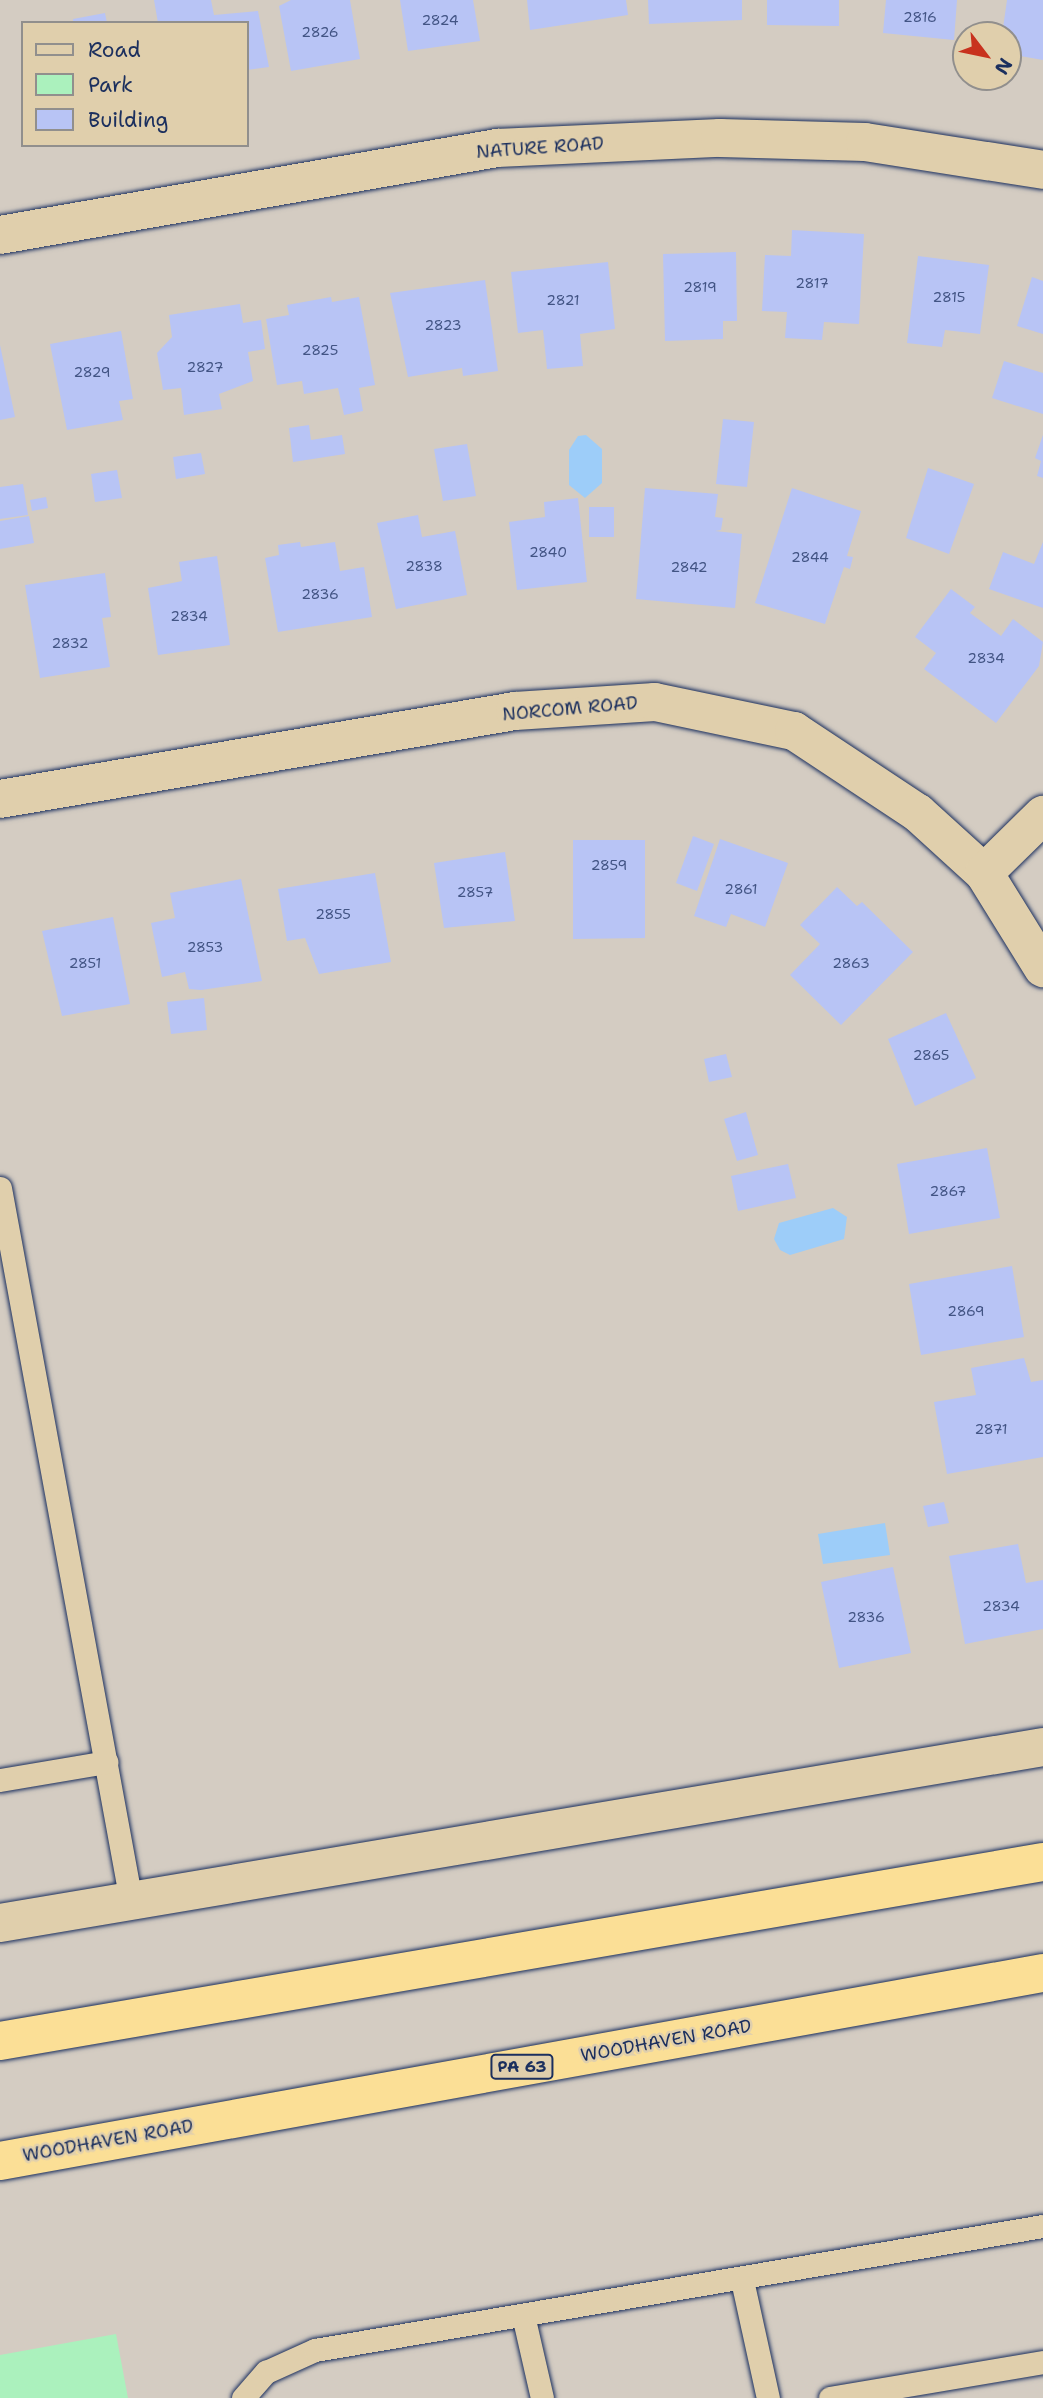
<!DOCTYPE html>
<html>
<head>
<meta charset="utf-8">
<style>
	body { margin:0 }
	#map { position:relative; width:1043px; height:2398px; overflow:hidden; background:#d4ccc2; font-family:"Shantell Sans",sans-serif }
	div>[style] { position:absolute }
	.green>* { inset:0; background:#abf1bd }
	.water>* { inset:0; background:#9dcdf9 }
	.building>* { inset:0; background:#b8c4f5 }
	.roads { filter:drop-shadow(0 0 2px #1b2f5e) drop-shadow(0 0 2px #1b2f5e) }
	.service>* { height:23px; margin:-11.5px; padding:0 11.5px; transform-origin:11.5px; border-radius:11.5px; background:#e0cfac }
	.minor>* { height:38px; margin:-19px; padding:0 19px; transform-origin:19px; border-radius:19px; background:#e0cfac }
	.motorway>* { height:38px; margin:-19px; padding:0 19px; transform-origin:19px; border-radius:19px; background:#fbdf96 }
	span { translate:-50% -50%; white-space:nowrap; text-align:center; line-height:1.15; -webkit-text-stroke:5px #e0cfac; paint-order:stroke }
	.number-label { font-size:14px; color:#425484 }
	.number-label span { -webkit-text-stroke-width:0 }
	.shield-label span { padding:2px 5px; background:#e0cfac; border:2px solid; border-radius:5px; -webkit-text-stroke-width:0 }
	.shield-label { font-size:16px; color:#1b2f5e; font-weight:700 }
	.street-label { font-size:18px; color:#1b2f5e }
	.legend { position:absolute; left:21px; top:21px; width:228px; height:126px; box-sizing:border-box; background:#e0cfac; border:2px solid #918f8d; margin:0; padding:9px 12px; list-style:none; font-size:21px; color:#1b2f5e }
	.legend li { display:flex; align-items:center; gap:14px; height:35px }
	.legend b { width:35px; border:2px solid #918f8d }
	.north { position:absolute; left:952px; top:21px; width:70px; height:70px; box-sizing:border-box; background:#e0cfac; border:2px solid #918f8d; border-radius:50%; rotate:122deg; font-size:19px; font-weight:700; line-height:28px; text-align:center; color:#1b2f5e }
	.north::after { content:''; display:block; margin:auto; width:24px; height:32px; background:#c8321e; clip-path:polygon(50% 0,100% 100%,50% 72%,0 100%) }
</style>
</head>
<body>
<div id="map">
	<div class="green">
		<div style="clip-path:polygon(116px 2334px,128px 2398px,0 2398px,0 2355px)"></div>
	</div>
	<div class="water">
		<div style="clip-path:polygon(586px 435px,602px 449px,602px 483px,585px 498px,569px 485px,569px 450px,578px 436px)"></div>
		<div style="clip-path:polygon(833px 1208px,847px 1217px,844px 1239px,790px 1255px,780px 1250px,774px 1239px,779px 1223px)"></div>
		<div style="clip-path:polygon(885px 1523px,890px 1555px,823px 1564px,818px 1534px)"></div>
	</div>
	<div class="building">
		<div style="clip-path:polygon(154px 0,211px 0,214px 15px,258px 11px,269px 67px,247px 70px,247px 23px,158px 23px)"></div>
		<div style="clip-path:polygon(291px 0,350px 0,360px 59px,291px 71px,279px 6px)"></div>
		<div style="clip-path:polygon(400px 0,473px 0,480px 41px,408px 51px)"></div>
		<div style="clip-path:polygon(527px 0,626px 0,628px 15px,530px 30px)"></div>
		<div style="clip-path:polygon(648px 0,742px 0,742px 20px,649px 24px)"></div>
		<div style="clip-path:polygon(767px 0,839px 0,839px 26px,767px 25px)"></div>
		<div style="clip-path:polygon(886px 0,957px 0,954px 40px,883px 33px)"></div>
		<div style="clip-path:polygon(1007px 0,1043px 0,1043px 60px,1008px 54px,1008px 35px,1002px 35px)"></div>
		<div style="clip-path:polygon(105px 13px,107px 23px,73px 23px,73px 19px)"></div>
		<div style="clip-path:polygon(792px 230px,864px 234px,859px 324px,824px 322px,822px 340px,785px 338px,787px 312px,762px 311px,765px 255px,791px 256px)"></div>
		<div style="clip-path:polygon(736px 252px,737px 321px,723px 321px,723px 339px,665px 341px,663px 254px)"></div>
		<div style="clip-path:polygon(918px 256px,989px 265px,980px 334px,945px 330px,942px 347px,907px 343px)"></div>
		<div style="clip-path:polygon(608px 262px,615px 329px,580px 334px,583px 366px,547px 369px,543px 330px,518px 333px,511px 272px)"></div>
		<div style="clip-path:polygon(1032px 277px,1043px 281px,1043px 334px,1017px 326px)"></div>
		<div style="clip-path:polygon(485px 280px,498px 371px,463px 376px,462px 368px,408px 377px,390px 293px)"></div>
		<div style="clip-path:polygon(331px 297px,332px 302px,359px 297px,375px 385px,359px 388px,363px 411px,344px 415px,338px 388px,304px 394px,302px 381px,277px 385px,266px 319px,289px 315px,287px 305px)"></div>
		<div style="clip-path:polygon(240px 304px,243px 323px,261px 320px,265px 349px,248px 352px,253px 381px,219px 394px,222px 409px,184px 415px,181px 388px,163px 390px,157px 353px,172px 337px,169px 315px)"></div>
		<div style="clip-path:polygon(121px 331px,133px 399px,119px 401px,123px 420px,67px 430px,50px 344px)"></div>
		<div style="clip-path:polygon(0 345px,15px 417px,0 420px)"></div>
		<div style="clip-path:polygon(1004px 361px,1043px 373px,1043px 414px,992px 398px)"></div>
		<div style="clip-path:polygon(723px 419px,754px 422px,747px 487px,716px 484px)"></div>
		<div style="clip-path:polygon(309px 425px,311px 440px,342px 435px,345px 454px,293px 462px,289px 428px)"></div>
		<div style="clip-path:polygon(1043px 435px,1043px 478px,1037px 476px,1041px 461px,1035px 458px)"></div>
		<div style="clip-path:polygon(467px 444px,476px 496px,443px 501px,434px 449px)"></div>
		<div style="clip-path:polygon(201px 453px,205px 474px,176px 479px,173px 457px)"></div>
		<div style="clip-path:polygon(928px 468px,974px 484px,949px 554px,906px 538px)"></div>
		<div style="clip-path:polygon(117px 470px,122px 498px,95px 502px,91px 474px)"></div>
		<div style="clip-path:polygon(23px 484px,28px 515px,0 519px,0 487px)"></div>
		<div style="clip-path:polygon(645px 488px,718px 494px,715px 517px,723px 518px,721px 530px,715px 531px,742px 534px,735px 608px,636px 599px)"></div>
		<div style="clip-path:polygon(792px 488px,861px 511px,847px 556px,853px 557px,850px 569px,844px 567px,825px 624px,755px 603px)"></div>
		<div style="clip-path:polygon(46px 497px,48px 508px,32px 511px,30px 500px)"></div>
		<div style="clip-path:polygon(578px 498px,587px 582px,517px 590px,509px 522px,545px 517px,544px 502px)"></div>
		<div style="clip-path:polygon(589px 507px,614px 507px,614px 537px,589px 537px)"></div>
		<div style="clip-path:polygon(418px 515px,422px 537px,455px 531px,467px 595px,396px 609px,377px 523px)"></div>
		<div style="clip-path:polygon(29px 516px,34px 543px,0 549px,0 521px)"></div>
		<div style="clip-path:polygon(300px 542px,301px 547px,335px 542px,340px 571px,364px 567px,372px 617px,278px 632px,265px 558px,279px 555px,278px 545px)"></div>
		<div style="clip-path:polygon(1043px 542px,1043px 608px,989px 589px,1003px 552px,1034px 564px)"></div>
		<div style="clip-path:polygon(217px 556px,230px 645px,158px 655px,148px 588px,182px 581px,179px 562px)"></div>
		<div style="clip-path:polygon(105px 573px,111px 617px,102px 618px,110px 667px,40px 678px,25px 585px)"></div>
		<div style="clip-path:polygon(951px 589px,975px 607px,970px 613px,1001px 636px,1013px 619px,1043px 642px,1039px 666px,996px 723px,924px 669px,936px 653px,915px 637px)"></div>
		<div style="clip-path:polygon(693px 836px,714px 844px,697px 891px,676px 883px)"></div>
		<div style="clip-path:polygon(720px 839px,788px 863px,765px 927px,731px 914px,726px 927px,694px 916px)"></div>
		<div style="clip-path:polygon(573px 840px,645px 840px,645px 938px,573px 939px)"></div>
		<div style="clip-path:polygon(505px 852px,515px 921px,444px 928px,434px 863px)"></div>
		<div style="clip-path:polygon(375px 873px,391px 962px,319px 974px,305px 938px,287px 941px,278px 889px)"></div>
		<div style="clip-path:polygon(241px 879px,262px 981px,201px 990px,189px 989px,185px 972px,162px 977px,151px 923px,175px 918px,170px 893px)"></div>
		<div style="clip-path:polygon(837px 887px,857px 906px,862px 902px,913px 952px,841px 1025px,790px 975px,820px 944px,800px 925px)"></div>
		<div style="clip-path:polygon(113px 917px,130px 1004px,62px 1016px,42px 931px)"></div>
		<div style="clip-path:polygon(204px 998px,207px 1030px,171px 1034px,167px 1002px)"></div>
		<div style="clip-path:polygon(946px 1013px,976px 1078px,915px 1106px,888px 1039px)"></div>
		<div style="clip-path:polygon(726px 1054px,732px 1077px,709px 1082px,704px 1059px)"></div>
		<div style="clip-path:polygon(746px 1112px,758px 1155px,737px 1161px,724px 1119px)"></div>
		<div style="clip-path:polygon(987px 1148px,1000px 1218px,909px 1234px,897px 1164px)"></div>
		<div style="clip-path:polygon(788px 1164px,796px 1198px,738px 1211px,731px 1176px)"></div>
		<div style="clip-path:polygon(1012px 1266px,1024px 1337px,921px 1355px,909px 1284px)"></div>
		<div style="clip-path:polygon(1024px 1358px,1031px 1382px,1043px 1380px,1043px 1457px,947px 1474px,934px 1402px,976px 1395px,971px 1368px)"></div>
		<div style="clip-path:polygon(944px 1502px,949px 1523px,928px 1527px,923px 1506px)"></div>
		<div style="clip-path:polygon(1018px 1544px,1026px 1583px,1043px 1580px,1043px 1629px,965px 1644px,949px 1556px)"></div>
		<div style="clip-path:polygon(893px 1567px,911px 1653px,839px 1668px,821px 1582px)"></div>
	</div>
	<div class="roads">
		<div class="service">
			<div style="left:0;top:1188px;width:725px;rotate:79.59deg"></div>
			<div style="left:0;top:1780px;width:108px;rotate:-9.6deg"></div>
			<div style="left:742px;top:2280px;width:121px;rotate:77.6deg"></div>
			<div style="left:523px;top:2315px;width:85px;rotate:77.1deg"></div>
			<div style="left:243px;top:2398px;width:35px;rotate:-49deg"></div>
			<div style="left:266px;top:2372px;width:54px;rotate:-24.2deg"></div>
			<div style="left:315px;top:2350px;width:738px;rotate:-9.67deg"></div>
			<div style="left:830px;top:2398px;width:216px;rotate:-9.6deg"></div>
		</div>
		<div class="minor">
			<div style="left:0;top:235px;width:505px;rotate:-9.93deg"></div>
			<div style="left:497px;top:148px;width:223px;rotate:-2.6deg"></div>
			<div style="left:720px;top:138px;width:145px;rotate:1.6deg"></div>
			<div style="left:865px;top:142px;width:180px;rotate:8.9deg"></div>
			<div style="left:0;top:799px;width:522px;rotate:-9.7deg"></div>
			<div style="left:515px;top:711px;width:140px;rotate:-3.7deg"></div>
			<div style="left:655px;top:702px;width:142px;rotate:11.8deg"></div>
			<div style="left:794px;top:731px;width:149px;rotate:33.5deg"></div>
			<div style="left:918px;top:813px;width:89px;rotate:42.3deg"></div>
			<div style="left:984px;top:873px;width:112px;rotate:58.2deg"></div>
			<div style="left:984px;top:873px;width:83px;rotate:-44.5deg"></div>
			<div style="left:0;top:1923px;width:1058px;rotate:-9.58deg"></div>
		</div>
		<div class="motorway">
			<div style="left:0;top:2041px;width:1058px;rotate:-9.74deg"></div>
			<div style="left:0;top:2161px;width:1060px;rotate:-10.22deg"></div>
		</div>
	</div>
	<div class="number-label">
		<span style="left:920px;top:17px">2816</span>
		<span style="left:440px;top:20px">2824</span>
		<span style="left:320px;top:32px">2826</span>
		<span style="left:812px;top:283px">2817</span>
		<span style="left:700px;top:287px">2819</span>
		<span style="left:949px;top:297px">2815</span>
		<span style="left:563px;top:300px">2821</span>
		<span style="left:443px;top:325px">2823</span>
		<span style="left:320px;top:350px">2825</span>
		<span style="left:205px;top:367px">2827</span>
		<span style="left:92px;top:372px">2829</span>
		<span style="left:548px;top:552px">2840</span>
		<span style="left:810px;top:557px">2844</span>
		<span style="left:424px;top:566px">2838</span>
		<span style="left:689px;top:567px">2842</span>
		<span style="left:320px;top:594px">2836</span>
		<span style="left:189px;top:616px">2834</span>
		<span style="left:70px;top:643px">2832</span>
		<span style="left:986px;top:658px">2834</span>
		<span style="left:609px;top:865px">2859</span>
		<span style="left:741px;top:889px">2861</span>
		<span style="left:475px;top:892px">2857</span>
		<span style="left:333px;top:914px">2855</span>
		<span style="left:205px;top:947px">2853</span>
		<span style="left:85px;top:963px">2851</span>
		<span style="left:851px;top:963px">2863</span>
		<span style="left:931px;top:1055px">2865</span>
		<span style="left:948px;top:1191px">2867</span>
		<span style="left:966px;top:1311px">2869</span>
		<span style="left:991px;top:1429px">2871</span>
		<span style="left:1001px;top:1606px">2834</span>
		<span style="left:866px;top:1617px">2836</span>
	</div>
	<div class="shield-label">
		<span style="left:522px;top:2067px">PA 63</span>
	</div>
	<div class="street-label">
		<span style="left:540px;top:148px;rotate:-4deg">NATURE ROAD</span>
		<span style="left:570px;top:709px;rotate:-5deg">NORCOM ROAD</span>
		<span style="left:666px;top:2041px;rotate:-10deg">WOODHAVEN ROAD</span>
		<span style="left:108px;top:2141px;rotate:-10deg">WOODHAVEN ROAD</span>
	</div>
	<ul class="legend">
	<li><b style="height:9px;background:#e0cfac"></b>Road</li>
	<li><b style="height:19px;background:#abf1bd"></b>Park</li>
	<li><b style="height:19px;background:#b8c4f5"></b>Building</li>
	</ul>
	<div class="north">N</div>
</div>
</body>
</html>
